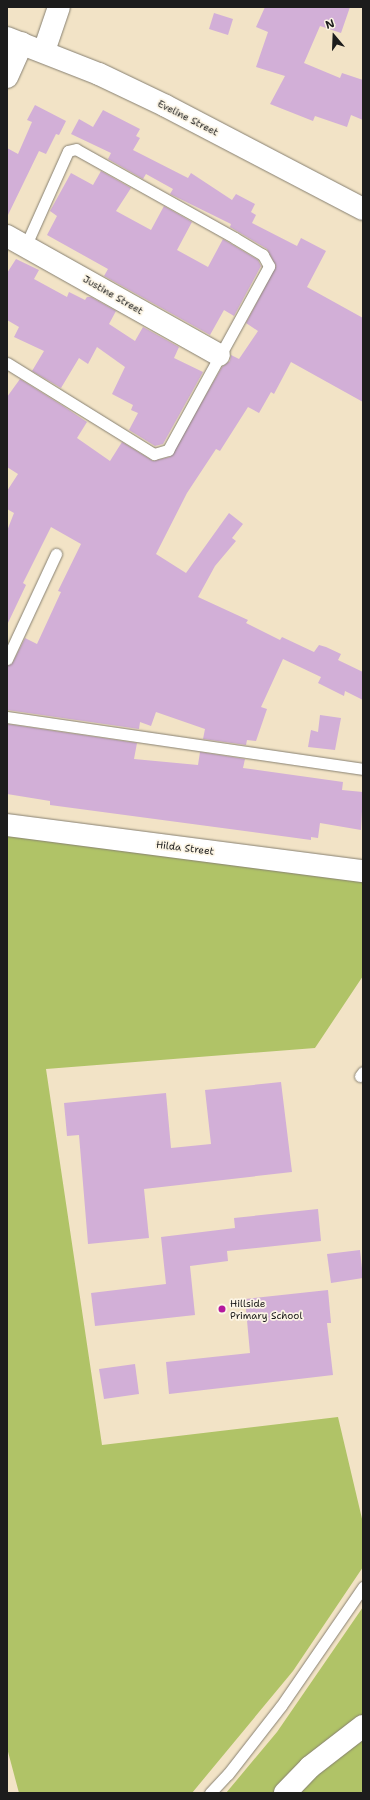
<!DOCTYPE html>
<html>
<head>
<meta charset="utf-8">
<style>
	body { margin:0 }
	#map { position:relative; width:370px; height:1800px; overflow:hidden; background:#f2e3c6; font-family:"Shantell Sans",sans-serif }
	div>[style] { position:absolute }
	.green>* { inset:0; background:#b0c367 }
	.building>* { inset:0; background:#d2afd7 }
	.roads { filter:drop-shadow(0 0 1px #878071) drop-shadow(0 0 1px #878071) }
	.service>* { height:11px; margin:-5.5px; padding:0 5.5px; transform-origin:5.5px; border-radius:5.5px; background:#fff }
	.minor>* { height:22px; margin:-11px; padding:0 11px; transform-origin:11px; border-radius:11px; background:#fff }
	.tertiary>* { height:22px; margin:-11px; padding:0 11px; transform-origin:11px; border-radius:11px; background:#fff }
	.dots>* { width:11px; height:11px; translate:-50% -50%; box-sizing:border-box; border:2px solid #fcf5e5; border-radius:50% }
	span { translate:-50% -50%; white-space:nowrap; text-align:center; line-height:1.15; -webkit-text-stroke:3.5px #fcf5e5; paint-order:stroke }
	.street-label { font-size:10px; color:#1c1c1c }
	.poi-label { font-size:10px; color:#1c1c1c }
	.left { translate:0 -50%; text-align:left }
	.frame { position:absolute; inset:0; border:8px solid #1c1c1c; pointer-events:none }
	.north { position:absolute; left:314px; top:16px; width:40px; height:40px; -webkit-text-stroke:3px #fcf5e5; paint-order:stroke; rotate:341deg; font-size:11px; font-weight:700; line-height:16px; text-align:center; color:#1c1c1c }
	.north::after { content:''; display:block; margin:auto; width:14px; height:18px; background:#1c1c1c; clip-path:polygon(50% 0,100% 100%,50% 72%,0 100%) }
</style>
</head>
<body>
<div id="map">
	<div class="green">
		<div style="clip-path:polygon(7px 825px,363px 871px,363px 976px,315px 1048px,46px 1069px,102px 1445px,338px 1417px,363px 1523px,363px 1567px,293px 1671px,192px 1793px,19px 1793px,7px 1748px)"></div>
		<div style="clip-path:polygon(363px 1607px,363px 1793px,226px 1793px,277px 1732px)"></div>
	</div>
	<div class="building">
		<div style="clip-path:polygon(265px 7px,350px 7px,341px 33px,320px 26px,304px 63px,340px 78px,342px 73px,363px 80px,363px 120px,351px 115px,347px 127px,315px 116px,313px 121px,270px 104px,285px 76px,256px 67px,268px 32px,256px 27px)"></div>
		<div style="clip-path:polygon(214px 13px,233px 19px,228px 35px,209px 29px)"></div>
		<div style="clip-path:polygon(35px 105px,66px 121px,59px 135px,56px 134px,46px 154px,39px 151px,7px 217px,7px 148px,18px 154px,32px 122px,27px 120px)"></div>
		<div style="clip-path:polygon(103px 110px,140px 129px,136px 136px,140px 138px,133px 150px,188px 178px,191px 173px,232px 200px,236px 194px,255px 204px,251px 212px,256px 215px,252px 223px,297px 246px,301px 238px,326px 251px,307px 287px,363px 318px,363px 402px,291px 362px,274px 394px,271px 392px,259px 413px,248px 407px,220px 451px,216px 449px,187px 493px,156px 554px,186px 573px,229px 513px,243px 524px,232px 538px,236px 541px,215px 566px,198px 597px,248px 620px,246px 623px,280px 640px,282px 637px,314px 652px,319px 645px,326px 647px,341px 654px,338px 660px,363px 672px,363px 700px,345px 691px,344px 696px,318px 683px,321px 677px,283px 659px,261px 707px,267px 709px,256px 741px,247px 740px,246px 745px,203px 739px,205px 729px,156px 712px,151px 726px,140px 722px,139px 729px,7px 710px,7px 666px,13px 662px,25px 638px,37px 644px,61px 592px,58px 591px,81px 544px,51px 527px,23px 583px,26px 585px,7px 625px,7px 531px,14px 513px,7px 509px,7px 491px,18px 474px,7px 467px,7px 397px,20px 379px,63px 406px,87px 422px,77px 438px,110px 461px,122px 442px,153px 461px,170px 457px,222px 367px,230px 361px,231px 355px,239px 359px,258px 331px,246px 323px,276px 266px,267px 249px,230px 227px,231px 224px,170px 194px,173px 189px,146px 174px,143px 179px,108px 159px,111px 153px,71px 134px,79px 119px,93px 127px)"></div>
		<div style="clip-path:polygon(101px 171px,131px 188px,116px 211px,151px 230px,164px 206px,192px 222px,177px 250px,208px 267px,223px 239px,258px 260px,261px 266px,234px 316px,224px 310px,210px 335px,104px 276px,108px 269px,47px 235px,57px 216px,50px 211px,71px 173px,93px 185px)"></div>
		<div style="clip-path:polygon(16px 259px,39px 270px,34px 279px,67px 297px,69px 292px,85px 300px,87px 297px,91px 297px,116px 311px,109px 324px,135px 341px,143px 327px,179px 347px,174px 358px,203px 372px,163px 444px,155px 446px,129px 430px,138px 413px,131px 410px,133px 405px,112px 394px,125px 367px,97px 347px,88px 364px,79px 358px,61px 388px,32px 371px,44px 351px,14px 337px,19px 327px,7px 320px,7px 273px)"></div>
		<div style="clip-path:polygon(320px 715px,341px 718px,335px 750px,308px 747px,311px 730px,318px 732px)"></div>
		<div style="clip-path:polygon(7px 724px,137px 743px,134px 759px,198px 765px,200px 752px,245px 759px,243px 768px,343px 782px,342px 790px,363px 792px,361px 830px,320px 823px,318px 838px,311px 837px,311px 840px,50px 805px,50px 801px,7px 794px)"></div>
		<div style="clip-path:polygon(281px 1082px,292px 1172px,144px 1189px,149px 1238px,88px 1244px,79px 1135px,67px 1136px,64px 1103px,166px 1093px,171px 1148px,211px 1144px,205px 1090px)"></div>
		<div style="clip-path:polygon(318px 1209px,321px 1241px,227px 1251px,228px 1261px,190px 1266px,195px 1315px,95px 1326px,91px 1293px,166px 1284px,161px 1237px,235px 1228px,234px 1218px)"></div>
		<div style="clip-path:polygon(360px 1250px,363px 1278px,331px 1283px,327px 1254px)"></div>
		<div style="clip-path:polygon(328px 1290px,331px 1323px,327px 1323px,333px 1375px,169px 1394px,166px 1362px,250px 1353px,245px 1299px)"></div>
		<div style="clip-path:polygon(135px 1364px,139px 1394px,104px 1399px,99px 1369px)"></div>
	</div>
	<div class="roads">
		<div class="service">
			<div style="left:7px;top:363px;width:173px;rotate:31.8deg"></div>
			<div style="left:154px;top:454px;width:15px;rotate:-16deg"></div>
			<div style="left:168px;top:450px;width:210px;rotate:-61.2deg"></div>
			<div style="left:269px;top:266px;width:13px;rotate:-119deg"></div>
			<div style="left:263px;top:255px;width:33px;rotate:-149deg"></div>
			<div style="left:235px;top:238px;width:182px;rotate:-150.8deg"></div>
			<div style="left:76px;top:149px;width:8px;rotate:166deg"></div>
			<div style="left:68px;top:151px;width:103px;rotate:114.1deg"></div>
			<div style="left:7px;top:659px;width:116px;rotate:-65deg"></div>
			<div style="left:7px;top:717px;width:360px;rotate:8.3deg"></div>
			<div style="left:360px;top:1076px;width:5px;rotate:-53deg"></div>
			<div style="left:210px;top:1793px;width:26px;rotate:-47deg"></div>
			<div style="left:228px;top:1774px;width:86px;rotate:-52.1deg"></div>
			<div style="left:281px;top:1706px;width:145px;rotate:-55.4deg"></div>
		</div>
		<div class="minor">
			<div style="left:44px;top:51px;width:46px;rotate:-71.2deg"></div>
			<div style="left:7px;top:77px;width:37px;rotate:-66deg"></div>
			<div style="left:7px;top:236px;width:243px;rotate:29.3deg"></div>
			<div style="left:7px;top:825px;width:359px;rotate:7.4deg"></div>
			<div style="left:285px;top:1793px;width:36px;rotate:-46deg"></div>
			<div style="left:310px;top:1767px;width:67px;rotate:-37.7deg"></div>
		</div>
		<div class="tertiary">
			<div style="left:7px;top:38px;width:99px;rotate:21.4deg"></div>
			<div style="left:99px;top:74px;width:74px;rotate:25.5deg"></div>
			<div style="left:166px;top:106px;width:222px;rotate:27.6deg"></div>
		</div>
	</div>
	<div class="dots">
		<div style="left:222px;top:1309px;background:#b5179e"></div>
	</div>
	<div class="street-label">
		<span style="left:188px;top:118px;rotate:27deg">Eveline Street</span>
		<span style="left:113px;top:295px;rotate:30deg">Justine Street</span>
		<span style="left:185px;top:848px;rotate:7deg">Hilda Street</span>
	</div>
	<div class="poi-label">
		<span class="left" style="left:230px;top:1309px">Hillside<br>Primary School</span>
	</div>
	<div class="frame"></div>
	<div class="north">N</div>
</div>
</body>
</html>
